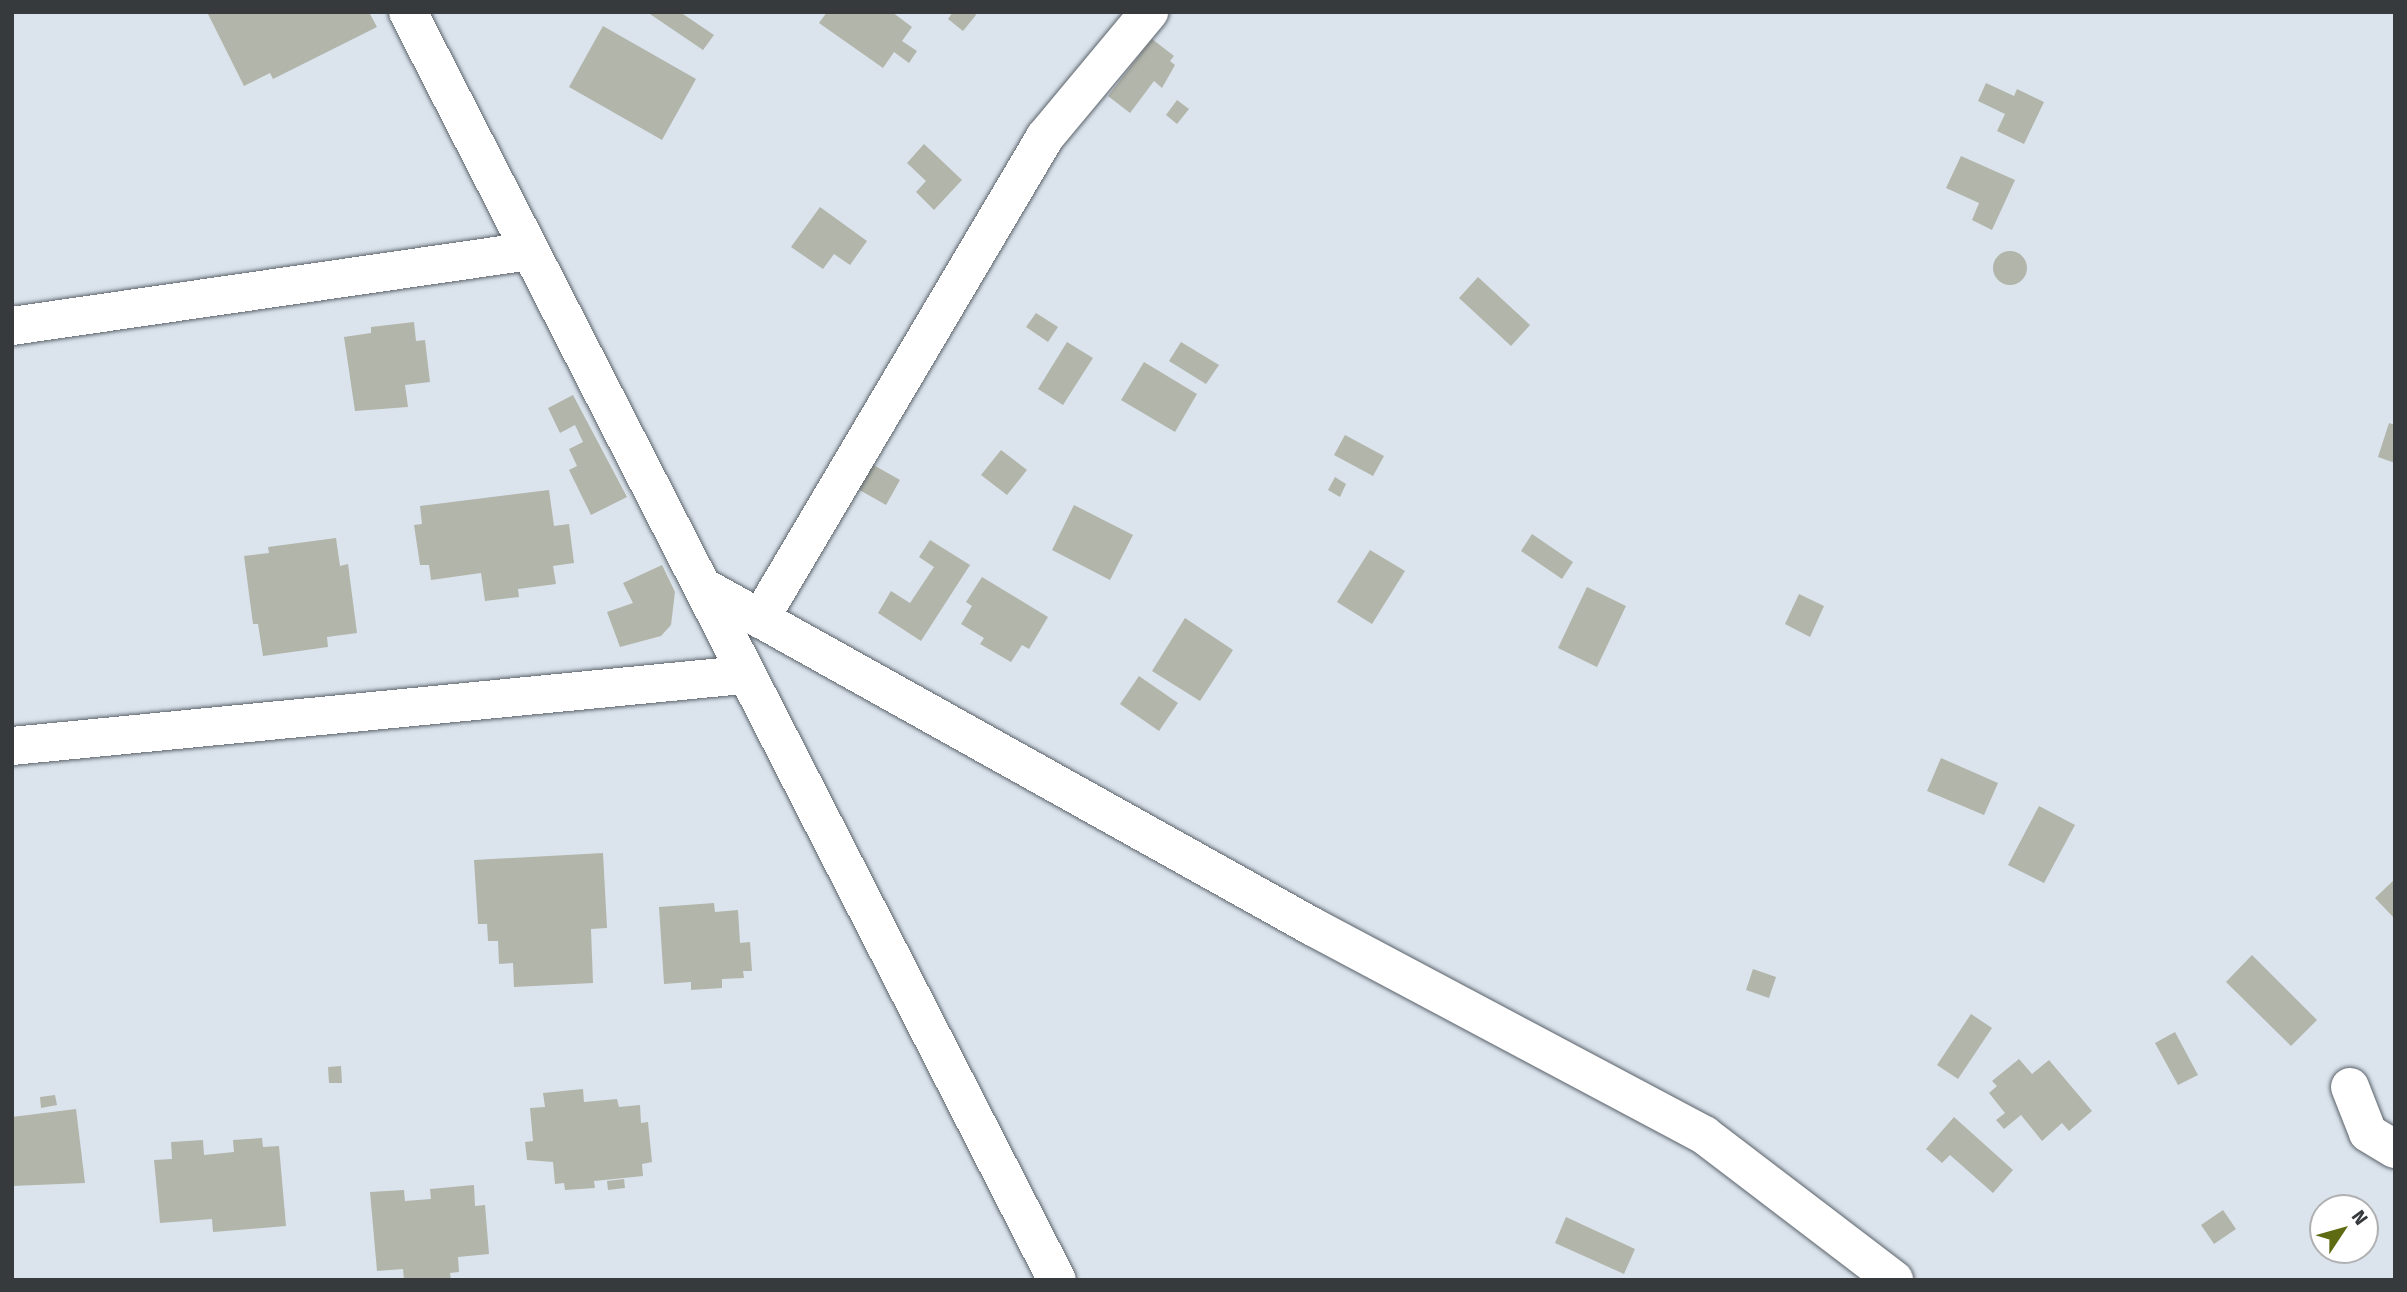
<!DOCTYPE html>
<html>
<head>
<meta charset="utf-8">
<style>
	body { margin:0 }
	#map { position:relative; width:2407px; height:1292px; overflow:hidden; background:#dbe4ed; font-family:"Fira Sans",sans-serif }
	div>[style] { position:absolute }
	.building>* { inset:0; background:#b2b5aa }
	.round { border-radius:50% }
	.roads { filter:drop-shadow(0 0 2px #5a6169) drop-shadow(0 0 2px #5a6169) }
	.minor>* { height:38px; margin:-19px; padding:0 19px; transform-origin:19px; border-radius:19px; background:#fff }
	span { translate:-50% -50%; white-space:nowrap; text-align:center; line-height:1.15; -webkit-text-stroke:6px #fff; paint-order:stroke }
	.frame { position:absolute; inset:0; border:14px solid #373a3d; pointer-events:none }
	.north { position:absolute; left:2309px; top:1194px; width:70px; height:70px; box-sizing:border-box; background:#fff; border:2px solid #afb0b1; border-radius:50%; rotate:54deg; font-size:19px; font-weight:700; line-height:28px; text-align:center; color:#373a3d }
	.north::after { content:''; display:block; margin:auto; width:24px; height:32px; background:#5f6b12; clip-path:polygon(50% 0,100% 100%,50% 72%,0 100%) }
</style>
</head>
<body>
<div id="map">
	<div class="building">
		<div style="clip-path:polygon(207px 12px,369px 12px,377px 27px,273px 79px,270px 73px,244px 86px)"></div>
		<div style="clip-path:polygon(647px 12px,680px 12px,714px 35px,703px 50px)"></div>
		<div style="clip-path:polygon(827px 12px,892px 12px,912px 27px,902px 41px,917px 51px,909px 63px,894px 52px,883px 68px,819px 23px)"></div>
		<div style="clip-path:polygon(953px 12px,974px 12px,976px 15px,963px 31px,948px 19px)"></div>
		<div style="clip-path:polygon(603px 26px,696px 79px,662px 140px,569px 87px)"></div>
		<div style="clip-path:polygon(1152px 39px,1174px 56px,1170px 61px,1175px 65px,1162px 88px,1154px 81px,1130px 113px,1108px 96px)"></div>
		<div style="clip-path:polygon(1986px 83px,2014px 96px,2017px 89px,2044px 102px,2024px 144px,1997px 131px,2005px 114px,1978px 101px)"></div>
		<div style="clip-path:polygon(1177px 100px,1189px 109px,1177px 124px,1166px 115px)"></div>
		<div style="clip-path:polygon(924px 144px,962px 180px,934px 210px,916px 192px,926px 181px,907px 163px)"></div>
		<div style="clip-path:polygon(1961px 156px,2015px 180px,1992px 230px,1972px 220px,1979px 203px,1946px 188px)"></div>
		<div style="clip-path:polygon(820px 207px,867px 241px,850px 265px,834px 254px,823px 269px,791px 247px)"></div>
		<div class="round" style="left:1993px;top:251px;width:34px;height:34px"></div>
		<div style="clip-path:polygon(1478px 277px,1530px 325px,1511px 346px,1459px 298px)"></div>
		<div style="clip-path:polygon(1036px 313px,1058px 327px,1048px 342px,1026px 327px)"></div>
		<div style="clip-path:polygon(414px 322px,416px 341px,425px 340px,430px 382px,405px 385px,408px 407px,355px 411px,344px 337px,371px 333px,371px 327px)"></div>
		<div style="clip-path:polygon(1067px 342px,1093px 358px,1063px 405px,1038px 389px)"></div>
		<div style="clip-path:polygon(1181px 342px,1219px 365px,1206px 384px,1169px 361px)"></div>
		<div style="clip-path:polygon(1144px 362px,1197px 394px,1175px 432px,1121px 400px)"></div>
		<div style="clip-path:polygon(573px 395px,627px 497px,591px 515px,569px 470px,577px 466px,569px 449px,583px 442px,575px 425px,560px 433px,548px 408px)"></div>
		<div style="clip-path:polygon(2389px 423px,2395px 425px,2395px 463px,2378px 457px)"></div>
		<div style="clip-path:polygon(1345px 435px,1384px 456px,1373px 476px,1334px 455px)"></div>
		<div style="clip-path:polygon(1001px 450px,1027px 470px,1007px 495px,981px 475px)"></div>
		<div style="clip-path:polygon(870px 463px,900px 480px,886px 505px,856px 488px)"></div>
		<div style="clip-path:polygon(1335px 477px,1346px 484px,1340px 497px,1328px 490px)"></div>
		<div style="clip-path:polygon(549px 490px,554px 526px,569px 524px,574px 563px,553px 566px,556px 584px,518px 589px,519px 597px,485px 601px,481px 573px,431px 580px,429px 565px,420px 565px,414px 525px,422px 524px,420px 506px)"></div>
		<div style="clip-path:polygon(1074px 505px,1133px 535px,1110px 580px,1052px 550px)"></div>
		<div style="clip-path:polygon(1532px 534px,1573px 562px,1562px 579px,1521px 551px)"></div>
		<div style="clip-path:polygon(336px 538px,340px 566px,348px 564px,357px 633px,327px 637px,328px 647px,263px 656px,258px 624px,253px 624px,244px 556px,269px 553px,268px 547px)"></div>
		<div style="clip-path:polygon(930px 540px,970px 565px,921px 641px,878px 613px,891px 591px,910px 603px,934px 567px,919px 557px)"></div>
		<div style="clip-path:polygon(1370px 550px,1405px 571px,1372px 624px,1337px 602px)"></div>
		<div style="clip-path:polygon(662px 565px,675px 592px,671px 625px,661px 636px,620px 647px,607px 612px,633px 603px,623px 583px)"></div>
		<div style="clip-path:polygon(982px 577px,1048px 617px,1029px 649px,1022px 645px,1011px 662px,980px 644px,984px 638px,961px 624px,972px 606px,966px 602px)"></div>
		<div style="clip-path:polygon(1587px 587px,1626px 606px,1597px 667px,1558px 648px)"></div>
		<div style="clip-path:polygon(1799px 594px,1824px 606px,1810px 637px,1785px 624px)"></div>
		<div style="clip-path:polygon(1185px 618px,1233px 650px,1200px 701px,1152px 671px)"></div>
		<div style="clip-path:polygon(1139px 676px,1178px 703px,1159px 731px,1120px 704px)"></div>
		<div style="clip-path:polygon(1941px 758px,1998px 783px,1984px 815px,1927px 791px)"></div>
		<div style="clip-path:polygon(2039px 806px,2075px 825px,2044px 883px,2008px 865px)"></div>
		<div style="clip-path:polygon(603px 853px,607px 928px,591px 929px,593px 983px,514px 987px,513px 963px,499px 964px,498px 941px,488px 941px,487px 924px,478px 924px,474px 860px)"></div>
		<div style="clip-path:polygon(2395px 879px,2395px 919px,2375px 898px)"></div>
		<div style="clip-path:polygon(714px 903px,715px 912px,738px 910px,740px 943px,750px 942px,752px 971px,743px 971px,744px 978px,722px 979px,722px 988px,691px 990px,691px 982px,664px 984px,659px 907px)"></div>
		<div style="clip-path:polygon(2252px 955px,2317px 1020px,2291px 1046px,2226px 982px)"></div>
		<div style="clip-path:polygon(1753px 969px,1776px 977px,1769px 998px,1746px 990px)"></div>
		<div style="clip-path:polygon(1971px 1014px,1992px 1028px,1958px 1079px,1937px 1065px)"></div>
		<div style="clip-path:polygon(2175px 1032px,2198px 1075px,2178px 1085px,2155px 1043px)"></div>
		<div style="clip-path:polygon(2019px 1059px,2032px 1074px,2049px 1060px,2092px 1111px,2069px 1131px,2062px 1123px,2042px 1141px,2021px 1115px,2004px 1129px,1996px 1120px,2005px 1113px,1989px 1093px,1997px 1086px,1992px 1081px)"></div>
		<div style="clip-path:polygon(341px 1066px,342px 1083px,329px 1083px,328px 1067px)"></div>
		<div style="clip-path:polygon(583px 1089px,584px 1102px,617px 1099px,619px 1107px,640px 1105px,641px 1123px,648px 1122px,652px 1162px,642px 1164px,643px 1176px,594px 1181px,595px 1188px,565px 1190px,564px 1183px,555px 1184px,553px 1162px,527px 1160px,525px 1142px,533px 1141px,530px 1108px,545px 1107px,543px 1093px)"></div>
		<div style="clip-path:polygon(55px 1095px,57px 1105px,41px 1108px,40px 1097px)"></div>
		<div style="clip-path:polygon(76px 1109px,85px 1183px,12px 1186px,12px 1117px)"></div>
		<div style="clip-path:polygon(1954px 1117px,2013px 1170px,1993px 1193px,1950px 1155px,1942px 1163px,1926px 1149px)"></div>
		<div style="clip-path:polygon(262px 1138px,263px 1147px,279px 1146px,286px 1226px,213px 1232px,212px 1219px,160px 1223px,154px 1160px,172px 1159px,171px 1142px,203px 1140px,204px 1155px,234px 1152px,233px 1140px)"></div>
		<div style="clip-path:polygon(624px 1179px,625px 1188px,608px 1190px,607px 1181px)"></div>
		<div style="clip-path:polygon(474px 1185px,475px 1206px,485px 1205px,489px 1254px,458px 1257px,459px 1272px,450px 1273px,451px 1280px,404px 1280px,403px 1269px,377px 1271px,370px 1192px,404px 1190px,405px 1201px,431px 1199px,430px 1189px)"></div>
		<div style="clip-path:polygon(2223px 1210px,2236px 1229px,2214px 1244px,2201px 1225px)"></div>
		<div style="clip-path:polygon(1566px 1217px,1635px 1249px,1624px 1274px,1555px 1243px)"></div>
	</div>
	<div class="roads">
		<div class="minor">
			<div style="left:408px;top:12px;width:1424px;rotate:62.9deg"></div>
			<div style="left:12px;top:326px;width:523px;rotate:-8.24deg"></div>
			<div style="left:707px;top:589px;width:694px;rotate:29.15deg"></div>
			<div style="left:1313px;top:927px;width:443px;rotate:28deg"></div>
			<div style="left:1704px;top:1135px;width:239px;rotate:37.3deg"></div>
			<div style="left:760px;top:619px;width:560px;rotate:-59.4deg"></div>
			<div style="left:1045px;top:137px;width:163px;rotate:-50.2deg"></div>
			<div style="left:12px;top:746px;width:734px;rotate:-5.55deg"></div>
			<div style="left:2350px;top:1087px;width:49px;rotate:68.6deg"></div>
			<div style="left:2368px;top:1133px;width:31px;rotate:31deg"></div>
		</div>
	</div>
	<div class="frame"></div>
	<div class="north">N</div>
</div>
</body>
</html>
